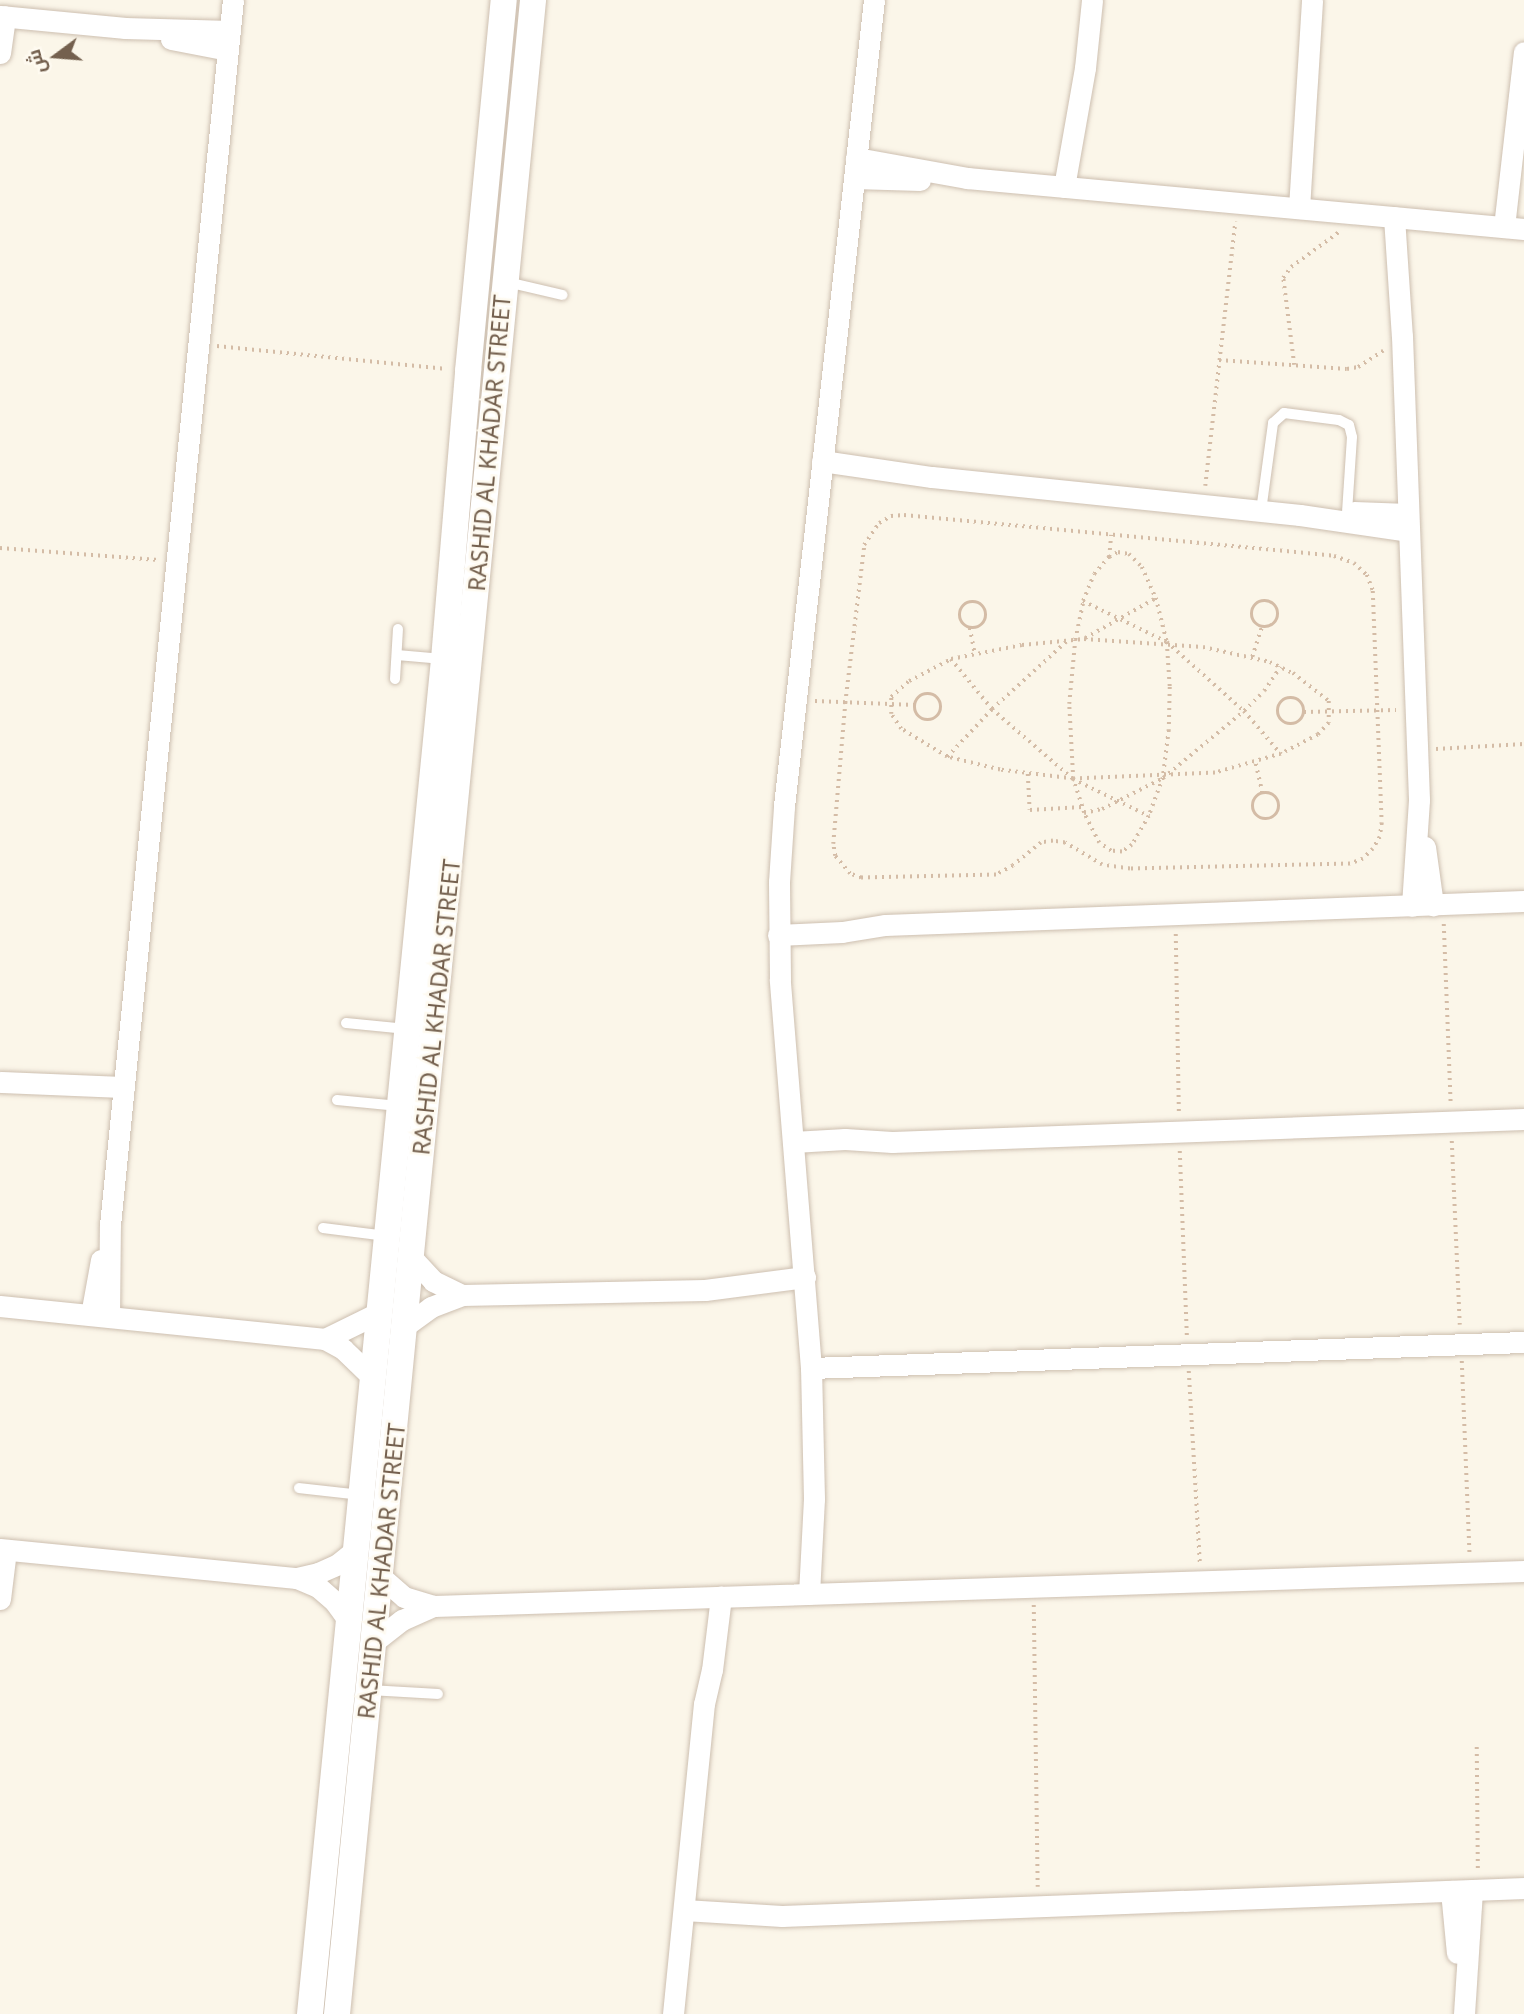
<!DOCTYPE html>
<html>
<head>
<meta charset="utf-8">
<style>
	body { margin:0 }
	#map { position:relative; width:1524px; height:2014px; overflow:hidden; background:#fbf6e9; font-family:"Noto Sans",Cairo,sans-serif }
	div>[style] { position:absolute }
	.path>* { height:3.5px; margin-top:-1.75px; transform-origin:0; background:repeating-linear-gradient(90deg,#d4bca6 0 2px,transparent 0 7px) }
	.path>.ring { margin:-1.75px; padding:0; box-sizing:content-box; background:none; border:3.5px solid #d4bca6; border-radius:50% }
	.roads { filter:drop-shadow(0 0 2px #cdbfb0) drop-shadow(0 0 2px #cdbfb0) }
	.service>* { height:10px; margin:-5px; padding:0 5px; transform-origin:5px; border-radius:5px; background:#fff }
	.minor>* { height:21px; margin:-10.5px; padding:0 10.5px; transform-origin:10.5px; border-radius:10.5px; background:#fff }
	.tertiary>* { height:26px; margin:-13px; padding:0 13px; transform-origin:13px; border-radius:13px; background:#fff }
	span { translate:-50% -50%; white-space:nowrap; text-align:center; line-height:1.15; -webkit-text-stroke:5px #fefaf0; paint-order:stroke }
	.street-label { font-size:23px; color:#74604e }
	.north { position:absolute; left:21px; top:21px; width:70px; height:70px; -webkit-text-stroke:5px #fefaf0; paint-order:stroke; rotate:254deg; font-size:19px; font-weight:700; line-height:28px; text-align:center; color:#74604e }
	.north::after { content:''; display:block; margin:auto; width:24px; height:32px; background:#74604e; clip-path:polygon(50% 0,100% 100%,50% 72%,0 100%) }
</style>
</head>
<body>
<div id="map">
	<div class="path">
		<div style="left:217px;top:346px;width:231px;rotate:5.7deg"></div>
		<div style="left:1219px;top:360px;width:128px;rotate:4deg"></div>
		<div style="left:1347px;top:369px;width:11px;rotate:-10deg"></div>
		<div style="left:1358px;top:367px;width:30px;rotate:-33deg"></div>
		<div style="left:1294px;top:365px;width:88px;rotate:-97.2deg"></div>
		<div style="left:1283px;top:278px;width:14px;rotate:-54deg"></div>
		<div style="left:1291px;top:267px;width:59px;rotate:-36.1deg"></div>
		<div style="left:1205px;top:486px;width:266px;rotate:-83.5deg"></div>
		<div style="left:904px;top:515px;width:432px;rotate:5.4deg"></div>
		<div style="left:1334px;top:556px;width:21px;rotate:19deg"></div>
		<div style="left:1354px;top:563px;width:18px;rotate:43deg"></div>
		<div style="left:1367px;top:575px;width:17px;rotate:69deg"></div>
		<div style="left:1373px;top:591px;width:232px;rotate:87.8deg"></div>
		<div style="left:1382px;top:823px;width:14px;rotate:98deg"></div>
		<div style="left:1380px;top:837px;width:14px;rotate:120deg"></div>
		<div style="left:1373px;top:849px;width:14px;rotate:135deg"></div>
		<div style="left:1363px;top:859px;width:14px;rotate:159deg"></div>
		<div style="left:1350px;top:864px;width:220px;rotate:178.7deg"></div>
		<div style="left:1130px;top:869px;width:28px;rotate:-172deg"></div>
		<div style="left:1102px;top:865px;width:43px;rotate:-149.3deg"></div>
		<div style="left:1065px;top:843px;width:12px;rotate:-171deg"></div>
		<div style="left:1053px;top:841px;width:12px;rotate:171deg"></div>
		<div style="left:1041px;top:843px;width:36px;rotate:141deg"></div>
		<div style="left:1013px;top:866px;width:19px;rotate:152deg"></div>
		<div style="left:996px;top:875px;width:135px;rotate:178.7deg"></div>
		<div style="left:861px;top:878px;width:12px;rotate:-160deg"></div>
		<div style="left:850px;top:874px;width:23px;rotate:-130deg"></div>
		<div style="left:835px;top:856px;width:12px;rotate:-99deg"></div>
		<div style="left:833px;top:844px;width:142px;rotate:-85.1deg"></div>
		<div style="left:845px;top:703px;width:159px;rotate:-83.1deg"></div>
		<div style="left:864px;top:545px;width:27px;rotate:-56deg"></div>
		<div style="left:879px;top:523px;width:14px;rotate:-30deg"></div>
		<div style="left:891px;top:516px;width:13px;rotate:-4deg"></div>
		<div style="left:0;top:548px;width:159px;rotate:4.3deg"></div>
		<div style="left:1118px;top:552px;width:11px;rotate:10deg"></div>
		<div style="left:1129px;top:554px;width:18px;rotate:45deg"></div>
		<div style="left:1142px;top:567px;width:34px;rotate:66deg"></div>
		<div style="left:1156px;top:598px;width:45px;rotate:76deg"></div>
		<div style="left:1167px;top:642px;width:45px;rotate:86.2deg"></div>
		<div style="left:1170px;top:687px;width:43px;rotate:91.3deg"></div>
		<div style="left:1169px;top:730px;width:48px;rotate:97.1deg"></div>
		<div style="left:1163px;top:778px;width:40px;rotate:110.2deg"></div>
		<div style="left:1149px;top:816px;width:34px;rotate:120deg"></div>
		<div style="left:1132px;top:845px;width:12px;rotate:145deg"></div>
		<div style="left:1122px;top:852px;width:11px;rotate:-175deg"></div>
		<div style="left:1111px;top:851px;width:14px;rotate:-146deg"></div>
		<div style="left:1099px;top:843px;width:34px;rotate:-117deg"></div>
		<div style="left:1084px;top:813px;width:36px;rotate:-108deg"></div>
		<div style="left:1073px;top:779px;width:75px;rotate:-93.1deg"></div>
		<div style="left:1069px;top:704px;width:64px;rotate:-84.6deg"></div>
		<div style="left:1075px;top:640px;width:40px;rotate:-78deg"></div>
		<div style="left:1083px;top:601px;width:29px;rotate:-68deg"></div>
		<div style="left:1094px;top:574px;width:23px;rotate:-49deg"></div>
		<div style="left:1109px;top:557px;width:10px;rotate:-29deg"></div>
		<div style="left:1109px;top:557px;width:22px;rotate:-85deg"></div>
		<div style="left:1083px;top:601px;width:93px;rotate:26deg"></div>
		<div style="left:1167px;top:642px;width:103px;rotate:41.9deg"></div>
		<div style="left:1244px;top:711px;width:57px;rotate:49.3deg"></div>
		<div class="ring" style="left:1252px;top:601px;width:22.5px;height:22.5px"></div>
		<div class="ring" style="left:960px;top:602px;width:22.5px;height:22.5px"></div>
		<div style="left:970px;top:628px;width:25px;rotate:79deg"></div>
		<div style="left:1085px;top:638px;width:81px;rotate:-29.4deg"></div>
		<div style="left:1084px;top:639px;width:119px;rotate:3.8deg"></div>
		<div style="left:1203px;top:647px;width:69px;rotate:12.6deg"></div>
		<div style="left:1270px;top:662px;width:25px;rotate:26deg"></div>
		<div style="left:1293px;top:673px;width:46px;rotate:37.9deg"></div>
		<div style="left:1329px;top:701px;width:22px;rotate:90deg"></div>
		<div style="left:1329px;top:723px;width:16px;rotate:133deg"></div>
		<div style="left:1318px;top:735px;width:42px;rotate:152.8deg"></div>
		<div style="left:1281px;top:754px;width:69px;rotate:163.9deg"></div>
		<div style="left:1215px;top:773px;width:142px;rotate:177.6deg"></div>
		<div style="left:1073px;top:779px;width:74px;rotate:-173deg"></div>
		<div style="left:1000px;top:770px;width:55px;rotate:-166.2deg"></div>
		<div style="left:947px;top:757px;width:54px;rotate:-148.7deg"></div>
		<div style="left:901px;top:729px;width:18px;rotate:-124deg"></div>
		<div style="left:891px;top:714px;width:17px;rotate:-90deg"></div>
		<div style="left:891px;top:697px;width:24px;rotate:-42deg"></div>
		<div style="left:909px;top:681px;width:47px;rotate:-27.6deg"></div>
		<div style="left:951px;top:659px;width:72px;rotate:-11.2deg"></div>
		<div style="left:1022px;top:645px;width:62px;rotate:-5.5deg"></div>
		<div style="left:1252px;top:657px;width:33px;rotate:-72deg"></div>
		<div style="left:951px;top:659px;width:65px;rotate:50.6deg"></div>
		<div style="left:992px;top:709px;width:107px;rotate:40.8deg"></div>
		<div style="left:1073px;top:779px;width:85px;rotate:26deg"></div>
		<div class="ring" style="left:915px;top:694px;width:22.5px;height:22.5px"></div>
		<div class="ring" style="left:1278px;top:698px;width:22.5px;height:22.5px"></div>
		<div style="left:815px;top:701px;width:100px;rotate:2.3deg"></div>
		<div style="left:1304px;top:712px;width:92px;rotate:-1.2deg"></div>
		<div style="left:1436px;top:749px;width:88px;rotate:-3.3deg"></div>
		<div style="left:947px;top:757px;width:66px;rotate:-46.8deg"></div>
		<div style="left:992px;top:709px;width:101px;rotate:-42.2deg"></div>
		<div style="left:1256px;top:764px;width:31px;rotate:77deg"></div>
		<div style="left:1028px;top:774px;width:36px;rotate:87deg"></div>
		<div style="left:1030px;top:810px;width:52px;rotate:-3.3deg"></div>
		<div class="ring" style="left:1253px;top:793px;width:22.5px;height:22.5px"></div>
		<div style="left:1084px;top:813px;width:18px;rotate:-13deg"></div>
		<div style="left:1102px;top:809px;width:68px;rotate:-26.9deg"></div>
		<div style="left:1163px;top:778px;width:105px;rotate:-39.6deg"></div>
		<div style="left:1244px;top:711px;width:28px;rotate:-45deg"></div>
		<div style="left:1264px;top:691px;width:29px;rotate:-56deg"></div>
		<div style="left:1444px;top:924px;width:181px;rotate:87.8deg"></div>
		<div style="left:1176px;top:934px;width:178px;rotate:89deg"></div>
		<div style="left:1452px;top:1141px;width:184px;rotate:87.5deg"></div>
		<div style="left:1180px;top:1151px;width:185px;rotate:87.8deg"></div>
		<div style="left:1462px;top:1361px;width:195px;rotate:87.7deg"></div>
		<div style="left:1189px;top:1371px;width:192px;rotate:86.7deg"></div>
		<div style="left:1034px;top:1605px;width:282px;rotate:89.2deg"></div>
		<div style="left:1477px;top:1747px;width:123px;rotate:89.5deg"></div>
	</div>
	<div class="roads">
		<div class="service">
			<div style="left:507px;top:282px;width:57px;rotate:13.1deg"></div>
			<div style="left:1261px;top:511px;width:89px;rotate:-82.2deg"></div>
			<div style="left:1273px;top:423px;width:15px;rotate:-42deg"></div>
			<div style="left:1284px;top:413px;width:55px;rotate:7.3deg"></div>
			<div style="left:1339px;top:420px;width:11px;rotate:27deg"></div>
			<div style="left:1349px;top:425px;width:12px;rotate:76deg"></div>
			<div style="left:1352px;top:437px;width:75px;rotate:93.8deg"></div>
			<div style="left:397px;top:655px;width:46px;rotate:5deg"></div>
			<div style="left:395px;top:679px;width:50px;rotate:-86.6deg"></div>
			<div style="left:346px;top:1023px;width:61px;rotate:5.6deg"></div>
			<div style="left:337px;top:1100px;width:62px;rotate:5.5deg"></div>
			<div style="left:323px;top:1228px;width:64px;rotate:7.2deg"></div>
			<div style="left:299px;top:1488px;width:62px;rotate:6.4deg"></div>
			<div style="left:370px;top:1690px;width:68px;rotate:3.4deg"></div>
		</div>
		<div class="minor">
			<div style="left:0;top:16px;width:126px;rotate:5.5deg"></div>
			<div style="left:125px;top:28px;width:105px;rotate:1.6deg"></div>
			<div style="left:171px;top:39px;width:58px;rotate:10.9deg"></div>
			<div style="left:0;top:53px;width:37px;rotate:-82deg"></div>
			<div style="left:856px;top:158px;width:113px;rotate:10.2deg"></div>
			<div style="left:967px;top:178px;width:559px;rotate:5.23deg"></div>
			<div style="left:854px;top:178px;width:66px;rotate:1.7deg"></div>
			<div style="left:1064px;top:187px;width:121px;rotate:-80deg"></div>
			<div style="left:1085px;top:68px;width:68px;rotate:-84.1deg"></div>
			<div style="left:1299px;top:208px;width:208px;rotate:-86.4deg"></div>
			<div style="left:1394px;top:217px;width:119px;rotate:86.2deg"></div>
			<div style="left:1402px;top:336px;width:464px;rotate:87.9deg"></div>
			<div style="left:1419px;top:800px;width:106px;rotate:93.8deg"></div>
			<div style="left:1504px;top:227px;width:176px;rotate:-83.5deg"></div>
			<div style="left:822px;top:461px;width:111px;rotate:8.3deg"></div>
			<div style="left:932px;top:477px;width:370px;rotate:5.9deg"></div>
			<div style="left:1300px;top:515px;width:109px;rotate:8.4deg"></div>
			<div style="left:1354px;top:512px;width:54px;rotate:2.1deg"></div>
			<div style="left:1425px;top:847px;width:59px;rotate:82.1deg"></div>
			<div style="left:778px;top:935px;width:64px;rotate:-2.7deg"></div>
			<div style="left:842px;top:932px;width:44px;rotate:-9.2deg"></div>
			<div style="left:885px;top:925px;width:639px;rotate:-2.15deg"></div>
			<div style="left:0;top:1082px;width:124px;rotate:2.3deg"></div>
			<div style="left:793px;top:1142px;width:52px;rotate:-3.3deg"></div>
			<div style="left:845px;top:1139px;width:47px;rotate:3.7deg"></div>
			<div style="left:892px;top:1142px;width:632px;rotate:-2.08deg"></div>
			<div style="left:411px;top:1257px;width:33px;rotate:47deg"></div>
			<div style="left:433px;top:1281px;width:32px;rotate:26deg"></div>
			<div style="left:0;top:1306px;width:327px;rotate:5.8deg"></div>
			<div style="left:325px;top:1339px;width:21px;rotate:29deg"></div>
			<div style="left:343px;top:1349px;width:40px;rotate:44deg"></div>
			<div style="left:91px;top:1315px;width:56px;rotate:-79.7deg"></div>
			<div style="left:109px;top:1316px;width:91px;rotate:-89.4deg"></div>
			<div style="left:110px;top:1225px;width:1231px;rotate:-84.27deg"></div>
			<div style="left:405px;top:1326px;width:32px;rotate:-36deg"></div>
			<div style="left:431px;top:1307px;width:33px;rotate:-21deg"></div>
			<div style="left:462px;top:1295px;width:243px;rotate:-1.2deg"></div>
			<div style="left:705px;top:1290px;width:101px;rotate:-7.4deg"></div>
			<div style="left:325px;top:1339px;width:59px;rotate:-26.1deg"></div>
			<div style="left:811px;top:1368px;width:713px;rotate:-2.09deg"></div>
			<div style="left:0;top:1549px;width:298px;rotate:5.6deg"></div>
			<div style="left:297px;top:1578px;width:22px;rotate:-13deg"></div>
			<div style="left:318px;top:1573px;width:22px;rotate:-24deg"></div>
			<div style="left:338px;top:1564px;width:22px;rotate:-39deg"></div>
			<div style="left:381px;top:1577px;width:30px;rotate:41deg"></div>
			<div style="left:404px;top:1597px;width:31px;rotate:17deg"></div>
			<div style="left:434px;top:1606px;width:1091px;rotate:-1.84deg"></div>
			<div style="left:297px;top:1578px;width:23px;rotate:23deg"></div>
			<div style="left:318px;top:1587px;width:23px;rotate:41deg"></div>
			<div style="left:335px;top:1602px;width:22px;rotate:54deg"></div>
			<div style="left:809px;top:1594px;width:95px;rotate:-87deg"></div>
			<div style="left:814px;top:1499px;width:131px;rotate:-91.3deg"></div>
			<div style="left:811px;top:1368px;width:390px;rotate:-94.6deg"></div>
			<div style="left:780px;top:979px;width:97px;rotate:-90.6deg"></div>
			<div style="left:779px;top:882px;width:76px;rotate:-86.2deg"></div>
			<div style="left:784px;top:806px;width:811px;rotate:-83.63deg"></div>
			<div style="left:0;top:1599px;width:49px;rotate:-83deg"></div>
			<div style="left:375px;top:1641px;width:34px;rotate:-38deg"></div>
			<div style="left:402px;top:1620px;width:35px;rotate:-24deg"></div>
			<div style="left:1451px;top:1891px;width:62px;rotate:84.5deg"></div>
			<div style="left:684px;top:1910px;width:98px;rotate:3.5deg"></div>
			<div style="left:782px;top:1916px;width:743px;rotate:-2.16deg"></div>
			<div style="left:673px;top:2014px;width:312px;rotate:-84.3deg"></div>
			<div style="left:704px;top:1704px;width:35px;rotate:-77deg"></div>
			<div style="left:712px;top:1670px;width:74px;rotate:-83deg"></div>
			<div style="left:1464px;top:2014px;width:124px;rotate:-86.3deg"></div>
		</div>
		<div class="tertiary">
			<div style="left:310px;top:2014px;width:1362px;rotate:-84.35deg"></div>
			<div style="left:444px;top:659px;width:289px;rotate:-85.2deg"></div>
			<div style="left:468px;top:371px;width:373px;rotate:-84.5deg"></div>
			<div style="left:337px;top:2014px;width:2024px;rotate:-84.44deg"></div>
		</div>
	</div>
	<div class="street-label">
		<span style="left:489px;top:443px;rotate:-85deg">RASHID AL KHADAR STREET</span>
		<span style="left:436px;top:1007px;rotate:-84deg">RASHID AL KHADAR STREET</span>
		<span style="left:381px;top:1571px;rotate:-84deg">RASHID AL KHADAR STREET</span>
	</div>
	<div class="north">ش</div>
</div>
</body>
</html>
